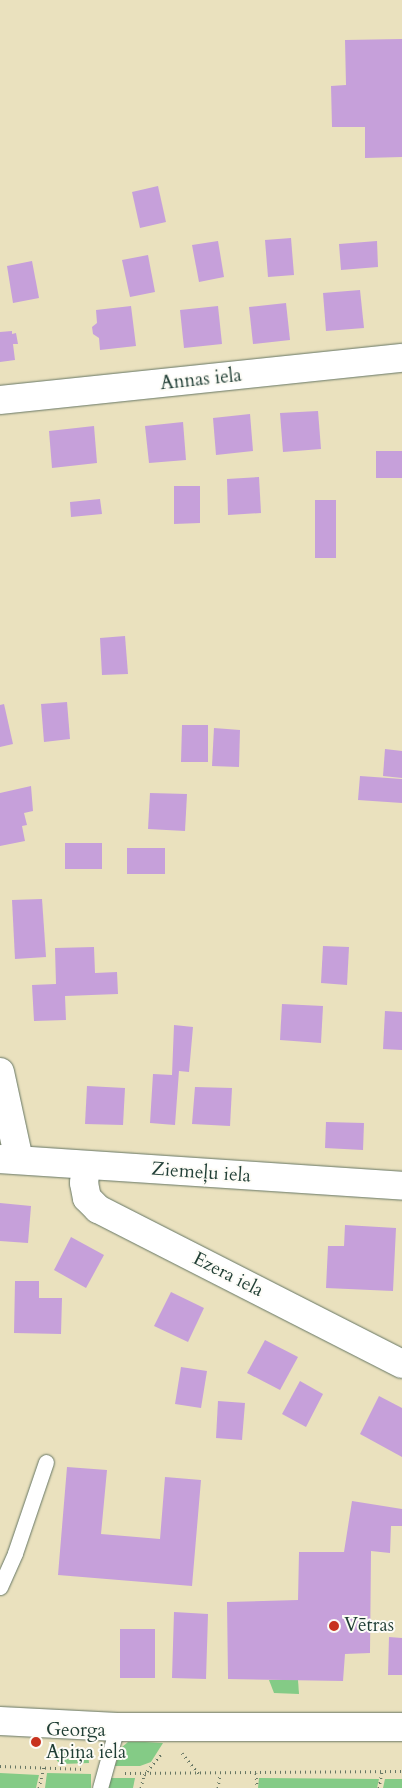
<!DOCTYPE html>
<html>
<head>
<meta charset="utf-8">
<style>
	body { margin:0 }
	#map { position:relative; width:402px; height:1788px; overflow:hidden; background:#eae1be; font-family:Cardo,serif }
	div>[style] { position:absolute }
	.green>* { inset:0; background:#84cb86 }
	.building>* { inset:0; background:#c6a0da }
	.path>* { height:3px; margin-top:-1.5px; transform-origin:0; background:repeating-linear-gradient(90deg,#667664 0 1px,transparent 0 5px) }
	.roads { filter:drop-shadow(0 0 1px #667664) drop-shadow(0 0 1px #667664) }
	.service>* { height:15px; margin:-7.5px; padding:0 7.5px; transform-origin:7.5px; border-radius:7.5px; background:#fff }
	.minor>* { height:28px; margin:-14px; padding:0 14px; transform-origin:14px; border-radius:14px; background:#fff }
	.tertiary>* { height:28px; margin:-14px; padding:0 14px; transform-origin:14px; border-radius:14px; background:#fff }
	.dots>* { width:14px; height:14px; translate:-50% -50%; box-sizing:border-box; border:2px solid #fdfcf7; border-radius:50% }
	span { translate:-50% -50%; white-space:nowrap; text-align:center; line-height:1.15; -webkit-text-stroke:4px #fdfcf7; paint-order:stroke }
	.street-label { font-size:19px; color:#1f3d34 }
	.poi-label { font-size:19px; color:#1f3d34 }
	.left { translate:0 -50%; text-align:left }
</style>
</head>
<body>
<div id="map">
	<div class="green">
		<div style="clip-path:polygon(269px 1680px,298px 1680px,299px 1694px,274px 1693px)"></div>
		<div style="clip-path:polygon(128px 1742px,145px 1742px,163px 1743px,151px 1762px,140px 1766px,115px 1766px,122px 1747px)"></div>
		<div style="clip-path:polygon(55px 1750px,88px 1753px,89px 1763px,63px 1764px,57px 1761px)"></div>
		<div style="clip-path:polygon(0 1773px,39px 1775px,36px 1788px,0 1788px)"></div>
		<div style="clip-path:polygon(47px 1773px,91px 1774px,91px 1788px,45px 1788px)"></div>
		<div style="clip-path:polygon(111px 1778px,135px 1778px,133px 1788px,109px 1788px)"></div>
		<div style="clip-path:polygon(259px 1778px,379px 1779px,377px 1788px,258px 1788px)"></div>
		<div style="clip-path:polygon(385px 1779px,402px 1779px,402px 1788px,383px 1788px)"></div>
	</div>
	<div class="building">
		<div style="clip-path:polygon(402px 39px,402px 157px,365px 158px,365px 127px,332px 127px,331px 86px,346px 85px,345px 40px)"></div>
		<div style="clip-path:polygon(158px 186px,166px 222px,140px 228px,132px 192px)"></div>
		<div style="clip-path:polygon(291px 238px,294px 275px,268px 277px,265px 240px)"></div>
		<div style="clip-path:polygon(218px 241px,224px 277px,199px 282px,192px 245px)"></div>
		<div style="clip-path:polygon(377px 241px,378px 267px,341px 270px,339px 244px)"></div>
		<div style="clip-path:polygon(148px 255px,155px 292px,130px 297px,122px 260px)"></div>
		<div style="clip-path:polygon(32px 261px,39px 298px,13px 303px,7px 266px)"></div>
		<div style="clip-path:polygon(360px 290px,364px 328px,326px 331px,323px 293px)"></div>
		<div style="clip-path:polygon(286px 303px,290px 340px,253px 344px,249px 307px)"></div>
		<div style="clip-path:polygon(131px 306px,136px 346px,100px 350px,99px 338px,93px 334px,92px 327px,97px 323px,96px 310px)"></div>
		<div style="clip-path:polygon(218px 306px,222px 344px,184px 348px,180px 310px)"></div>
		<div style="clip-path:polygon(12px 331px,12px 334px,16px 333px,18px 344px,13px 344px,15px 360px,0 362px,0 332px)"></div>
		<div style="clip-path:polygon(318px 411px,321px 449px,283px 452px,280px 413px)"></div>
		<div style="clip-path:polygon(250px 414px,253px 451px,216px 455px,213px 418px)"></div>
		<div style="clip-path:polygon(183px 422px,186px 460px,149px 463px,145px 426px)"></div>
		<div style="clip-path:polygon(94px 426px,97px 463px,52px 468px,49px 431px)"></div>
		<div style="clip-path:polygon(376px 451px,402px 451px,402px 478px,376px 478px)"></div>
		<div style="clip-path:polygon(259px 477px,261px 513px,228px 515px,227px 479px)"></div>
		<div style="clip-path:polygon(174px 486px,200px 486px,200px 523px,174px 524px)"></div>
		<div style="clip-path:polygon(100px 499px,102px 514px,71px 517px,70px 502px)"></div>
		<div style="clip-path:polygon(315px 500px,336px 500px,336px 558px,315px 558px)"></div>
		<div style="clip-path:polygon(125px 636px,128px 674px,102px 675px,100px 638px)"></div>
		<div style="clip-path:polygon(67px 702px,70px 739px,44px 742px,41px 704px)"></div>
		<div style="clip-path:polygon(4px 704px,13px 744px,0 747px,0 705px)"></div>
		<div style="clip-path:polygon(182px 725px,208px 725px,208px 762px,181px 762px)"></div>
		<div style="clip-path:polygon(214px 728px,240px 730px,239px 767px,212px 766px)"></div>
		<div style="clip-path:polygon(385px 749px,402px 751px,402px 778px,383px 776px)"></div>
		<div style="clip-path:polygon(360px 776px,402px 779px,402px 803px,358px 800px)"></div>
		<div style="clip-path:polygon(31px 786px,33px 811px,24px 813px,27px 825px,22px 826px,25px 841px,0 846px,0 793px)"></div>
		<div style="clip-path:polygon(150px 793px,187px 794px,185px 831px,148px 829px)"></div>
		<div style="clip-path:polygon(65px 843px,102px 843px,102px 869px,65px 869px)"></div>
		<div style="clip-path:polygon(127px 848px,165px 848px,165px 874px,127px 874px)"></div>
		<div style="clip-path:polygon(42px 899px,46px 957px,15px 959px,12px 900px)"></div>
		<div style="clip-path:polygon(323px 946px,349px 947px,347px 985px,321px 983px)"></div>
		<div style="clip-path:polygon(94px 947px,95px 973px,117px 972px,118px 994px,65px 996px,66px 1020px,34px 1021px,32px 985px,56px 984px,55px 948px)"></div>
		<div style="clip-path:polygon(282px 1004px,323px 1006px,321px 1043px,280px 1040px)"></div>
		<div style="clip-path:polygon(385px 1011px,402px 1012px,402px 1050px,383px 1049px)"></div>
		<div style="clip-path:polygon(174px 1025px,193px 1027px,189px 1072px,179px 1071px,175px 1125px,150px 1123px,153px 1074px,172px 1075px)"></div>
		<div style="clip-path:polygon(87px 1086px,125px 1088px,123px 1125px,85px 1124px)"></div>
		<div style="clip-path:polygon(195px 1087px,232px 1088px,230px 1126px,192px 1124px)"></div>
		<div style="clip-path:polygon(326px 1122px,364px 1123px,363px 1150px,325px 1148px)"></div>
		<div style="clip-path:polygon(0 1203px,31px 1206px,28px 1243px,0 1241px)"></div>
		<div style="clip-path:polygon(345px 1225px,396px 1228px,393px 1291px,326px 1288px,328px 1246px,344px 1246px)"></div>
		<div style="clip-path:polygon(71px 1237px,104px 1255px,86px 1288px,54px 1270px)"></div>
		<div style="clip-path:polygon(15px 1281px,39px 1281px,39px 1298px,62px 1298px,61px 1334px,14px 1333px)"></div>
		<div style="clip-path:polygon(171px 1292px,204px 1308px,188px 1342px,154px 1326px)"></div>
		<div style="clip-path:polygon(265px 1340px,298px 1357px,280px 1390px,247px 1373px)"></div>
		<div style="clip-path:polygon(181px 1367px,207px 1371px,201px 1408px,175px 1404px)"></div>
		<div style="clip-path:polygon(300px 1381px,323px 1394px,306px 1427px,282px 1414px)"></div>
		<div style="clip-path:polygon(379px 1396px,402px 1408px,402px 1457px,360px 1434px)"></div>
		<div style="clip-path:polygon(218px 1401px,245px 1403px,242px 1440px,216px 1438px)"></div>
		<div style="clip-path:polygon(67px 1467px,107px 1470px,101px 1534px,160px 1539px,165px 1477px,201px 1480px,192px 1586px,58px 1575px)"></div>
		<div style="clip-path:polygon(352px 1501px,402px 1509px,402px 1526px,391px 1526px,390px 1553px,371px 1551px,370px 1653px,345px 1654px,343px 1681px,228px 1679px,227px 1602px,298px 1600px,299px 1552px,344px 1552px)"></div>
		<div style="clip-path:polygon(174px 1612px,208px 1614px,206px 1679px,172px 1678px)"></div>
		<div style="clip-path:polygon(120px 1629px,155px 1629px,155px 1678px,120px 1678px)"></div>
		<div style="clip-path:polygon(389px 1637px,402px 1638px,402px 1675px,388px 1675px)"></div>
	</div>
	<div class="path">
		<div style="left:182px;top:1753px;width:26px;rotate:51deg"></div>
		<div style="left:0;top:1766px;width:84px;rotate:2deg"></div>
		<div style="left:125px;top:1773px;width:277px;rotate:-0.4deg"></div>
		<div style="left:256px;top:1773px;width:15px;rotate:86deg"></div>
		<div style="left:39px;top:1788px;width:22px;rotate:-77deg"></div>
		<div style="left:141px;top:1788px;width:13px;rotate:-77deg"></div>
		<div style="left:144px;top:1775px;width:28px;rotate:-51deg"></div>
		<div style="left:218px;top:1788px;width:14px;rotate:-82deg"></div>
		<div style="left:379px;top:1788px;width:17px;rotate:-80deg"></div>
	</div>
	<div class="roads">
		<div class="service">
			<div style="left:0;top:1587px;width:37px;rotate:-66deg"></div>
			<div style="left:15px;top:1553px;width:96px;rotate:-71.2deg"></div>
			<div style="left:100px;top:1788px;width:63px;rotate:-74.4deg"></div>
		</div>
		<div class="minor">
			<div style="left:0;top:400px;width:404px;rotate:-6deg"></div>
			<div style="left:0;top:1072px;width:90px;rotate:77.8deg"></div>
			<div style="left:86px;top:1165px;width:18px;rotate:96deg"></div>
			<div style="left:84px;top:1183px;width:15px;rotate:79deg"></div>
			<div style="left:87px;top:1198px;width:16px;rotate:45deg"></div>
			<div style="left:98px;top:1209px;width:341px;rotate:27deg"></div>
		</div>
		<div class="tertiary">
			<div style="left:0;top:1159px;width:403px;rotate:3.8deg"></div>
			<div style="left:0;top:1721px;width:117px;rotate:2.9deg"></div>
			<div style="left:117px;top:1727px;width:285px"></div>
		</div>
	</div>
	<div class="dots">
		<div style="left:334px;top:1626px;background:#c8321e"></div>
		<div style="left:36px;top:1742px;background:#c8321e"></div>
	</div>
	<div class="street-label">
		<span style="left:201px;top:380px;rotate:-6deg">Annas iela</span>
		<span style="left:201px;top:1173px;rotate:4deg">Ziemeļu iela</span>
		<span style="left:228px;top:1275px;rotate:27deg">Ezera iela</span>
	</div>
	<div class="poi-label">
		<span class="left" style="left:344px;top:1626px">Vētras</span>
		<span class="left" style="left:46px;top:1742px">Georga<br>Apiņa iela</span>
	</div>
</div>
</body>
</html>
